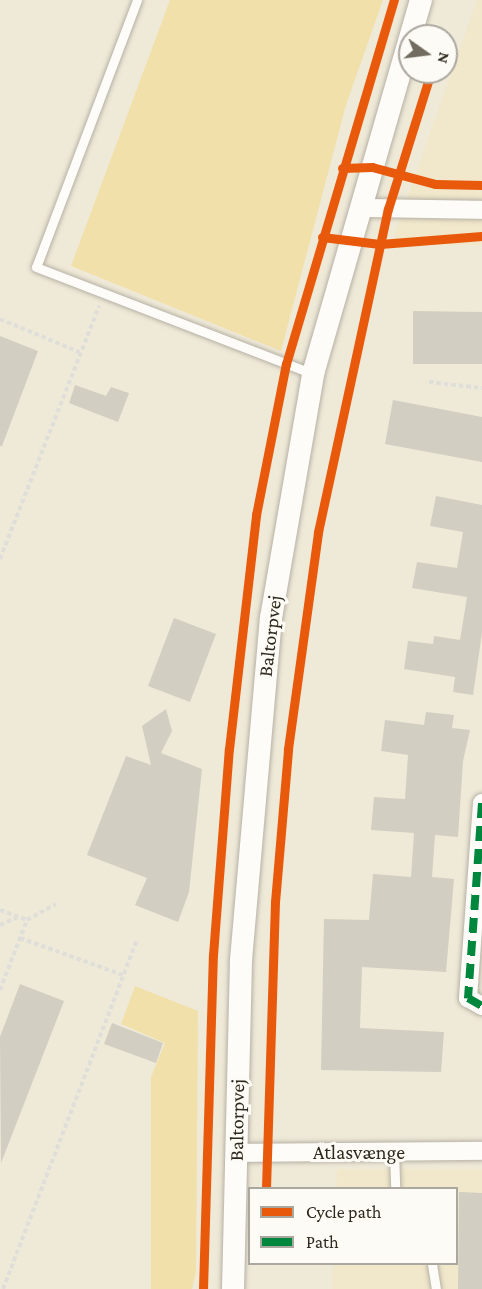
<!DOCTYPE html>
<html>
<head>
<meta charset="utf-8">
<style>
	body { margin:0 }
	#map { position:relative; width:482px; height:1289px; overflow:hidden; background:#efe9d8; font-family:"Crimson Pro",serif }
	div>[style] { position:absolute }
	.built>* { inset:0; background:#f1e7ca }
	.green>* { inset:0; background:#f2e0aa }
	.building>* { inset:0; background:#d2cec1 }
	.path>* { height:4px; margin-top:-2px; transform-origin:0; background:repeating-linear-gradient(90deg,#e0ded9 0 4.5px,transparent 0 7.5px) }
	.roads { filter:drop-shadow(0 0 2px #b6b1a4) drop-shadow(0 0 2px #b6b1a4) }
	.service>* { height:9px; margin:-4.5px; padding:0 4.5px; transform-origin:4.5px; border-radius:4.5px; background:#fdfcf9 }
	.minor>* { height:18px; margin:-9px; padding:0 9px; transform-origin:9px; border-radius:9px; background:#fdfcf9 }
	.tertiary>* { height:22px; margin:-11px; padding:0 11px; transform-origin:11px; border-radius:11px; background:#fdfcf9 }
	.quiet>* { height:8px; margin-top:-4px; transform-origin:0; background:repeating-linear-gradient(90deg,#00873e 0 15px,transparent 0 23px) }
	.cycleway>* { height:9px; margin:-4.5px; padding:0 4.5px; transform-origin:4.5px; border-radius:4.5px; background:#e8590c }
	span { translate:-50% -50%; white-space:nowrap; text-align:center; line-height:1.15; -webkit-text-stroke:6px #fdfbf5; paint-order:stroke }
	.street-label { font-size:20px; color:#2d291e }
	.legend { position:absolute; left:248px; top:1187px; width:210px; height:78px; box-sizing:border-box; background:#fdfbf5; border:2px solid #aaa79f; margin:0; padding:8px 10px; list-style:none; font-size:18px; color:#2d291e }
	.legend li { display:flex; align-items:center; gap:12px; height:30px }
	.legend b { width:30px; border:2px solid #aaa79f }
	.north { position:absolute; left:398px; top:24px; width:60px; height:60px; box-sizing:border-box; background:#fdfbf5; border:2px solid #aaa79f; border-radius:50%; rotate:104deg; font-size:16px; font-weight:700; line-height:24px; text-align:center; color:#2d291e }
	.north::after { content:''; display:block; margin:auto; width:21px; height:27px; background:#716c5f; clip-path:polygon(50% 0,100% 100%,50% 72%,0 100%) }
</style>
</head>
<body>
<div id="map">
	<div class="built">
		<div style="clip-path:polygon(477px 0,482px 0,482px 245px,391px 244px)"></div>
		<div style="clip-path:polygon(337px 1169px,482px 1169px,482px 1289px,332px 1289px,333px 1264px,456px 1264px,456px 1188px,336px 1188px)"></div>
	</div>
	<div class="green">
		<div style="clip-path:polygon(170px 0,383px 0,346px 105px,281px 351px,71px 266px)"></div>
		<div style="clip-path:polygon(135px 986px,198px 1011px,196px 1272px,192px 1289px,151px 1289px,151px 1077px,165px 1043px,121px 1024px)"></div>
	</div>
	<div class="building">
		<div style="clip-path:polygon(413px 311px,482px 312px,482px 364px,413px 364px)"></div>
		<div style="clip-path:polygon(0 336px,38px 351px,2px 446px,0 446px)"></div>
		<div style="clip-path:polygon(75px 385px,106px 396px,111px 387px,129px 393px,118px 422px,69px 403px)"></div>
		<div style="clip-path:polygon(393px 400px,482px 417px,482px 462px,385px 444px)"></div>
		<div style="clip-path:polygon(436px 496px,482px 505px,482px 633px,473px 695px,453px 692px,455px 677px,404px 669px,408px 641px,433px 644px,434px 636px,460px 640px,467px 597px,412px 588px,417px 562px,457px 568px,463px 532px,430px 526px)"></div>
		<div style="clip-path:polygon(174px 618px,216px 634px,190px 702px,148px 686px)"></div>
		<div style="clip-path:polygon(166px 709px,172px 731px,161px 753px,202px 769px,189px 892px,178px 922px,135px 905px,147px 878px,87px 855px,126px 756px,151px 765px,142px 726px)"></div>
		<div style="clip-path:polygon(426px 712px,454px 715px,452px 728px,470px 730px,463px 761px,458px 837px,435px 835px,432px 877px,454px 879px,446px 972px,362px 967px,360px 1028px,444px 1032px,441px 1072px,321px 1070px,324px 919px,369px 920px,373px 874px,411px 877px,414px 833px,371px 830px,374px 797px,405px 799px,408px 755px,381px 751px,385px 720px,424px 725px)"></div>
		<div style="clip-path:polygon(20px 984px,64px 1001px,1px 1163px,0 1037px)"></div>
		<div style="clip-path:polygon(112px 1023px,163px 1043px,156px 1063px,104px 1044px)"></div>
		<div style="clip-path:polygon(459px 1192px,482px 1193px,482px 1289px,458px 1289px)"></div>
	</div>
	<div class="path">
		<div style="left:0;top:319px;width:86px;rotate:22.7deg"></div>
		<div style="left:429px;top:382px;width:53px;rotate:6.5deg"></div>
		<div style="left:0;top:559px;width:272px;rotate:-68.6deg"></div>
		<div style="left:0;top:910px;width:29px;rotate:20deg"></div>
		<div style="left:27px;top:920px;width:33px;rotate:-29deg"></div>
		<div style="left:0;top:925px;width:20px;rotate:-24deg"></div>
		<div style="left:20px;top:938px;width:109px;rotate:19.8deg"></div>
		<div style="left:0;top:990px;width:75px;rotate:-68.9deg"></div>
		<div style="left:3px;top:1289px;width:374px;rotate:-69deg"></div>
	</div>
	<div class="roads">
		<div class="service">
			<div style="left:137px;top:0;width:285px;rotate:110.7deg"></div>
			<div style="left:36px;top:267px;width:297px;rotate:21.1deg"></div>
			<div style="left:394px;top:1152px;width:36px;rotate:88deg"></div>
			<div style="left:432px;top:1264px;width:25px;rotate:81deg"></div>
		</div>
		<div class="minor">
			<div style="left:361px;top:208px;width:121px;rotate:0.9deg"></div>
			<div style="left:482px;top:803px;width:196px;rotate:94.1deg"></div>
			<div style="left:468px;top:998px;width:16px;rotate:30deg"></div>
			<div style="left:236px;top:1153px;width:246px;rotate:-0.5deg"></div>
		</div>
		<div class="tertiary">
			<div style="left:233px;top:1289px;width:329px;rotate:-88.6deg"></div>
			<div style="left:241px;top:960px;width:343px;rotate:-85deg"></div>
			<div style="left:271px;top:618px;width:248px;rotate:-80.2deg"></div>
			<div style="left:313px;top:374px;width:389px;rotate:-73.9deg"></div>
		</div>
	</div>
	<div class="quiet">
		<div style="left:482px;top:803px;width:196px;rotate:94.1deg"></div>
		<div style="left:468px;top:998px;width:16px;rotate:30deg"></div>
	</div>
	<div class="cycleway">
		<div style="left:342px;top:168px;width:30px;rotate:-2deg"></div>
		<div style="left:372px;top:167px;width:65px;rotate:15.1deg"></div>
		<div style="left:435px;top:184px;width:47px;rotate:1.2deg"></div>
		<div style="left:322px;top:237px;width:58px;rotate:6.9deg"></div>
		<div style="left:380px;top:244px;width:102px;rotate:-4.5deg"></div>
		<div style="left:266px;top:1188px;width:286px;rotate:-88.2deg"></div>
		<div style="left:275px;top:902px;width:154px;rotate:-85.1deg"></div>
		<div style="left:288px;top:749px;width:219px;rotate:-82.1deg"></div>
		<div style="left:318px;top:532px;width:330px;rotate:-77.8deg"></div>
		<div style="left:388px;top:209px;width:144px;rotate:-72.6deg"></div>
		<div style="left:203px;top:1289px;width:334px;rotate:-88.3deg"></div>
		<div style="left:213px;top:955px;width:207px;rotate:-85.6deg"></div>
		<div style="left:229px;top:749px;width:236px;rotate:-83.4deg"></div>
		<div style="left:256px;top:515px;width:154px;rotate:-78.8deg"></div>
		<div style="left:286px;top:364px;width:380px;rotate:-73.5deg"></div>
	</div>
	<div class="street-label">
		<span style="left:270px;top:636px;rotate:-83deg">Baltorpvej</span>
		<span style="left:237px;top:1120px;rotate:-89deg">Baltorpvej</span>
		<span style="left:359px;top:1152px">Atlasvænge</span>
	</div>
	<ul class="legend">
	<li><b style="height:8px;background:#e8590c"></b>Cycle path</li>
	<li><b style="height:8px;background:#00873e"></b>Path</li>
	</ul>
	<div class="north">N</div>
</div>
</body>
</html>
